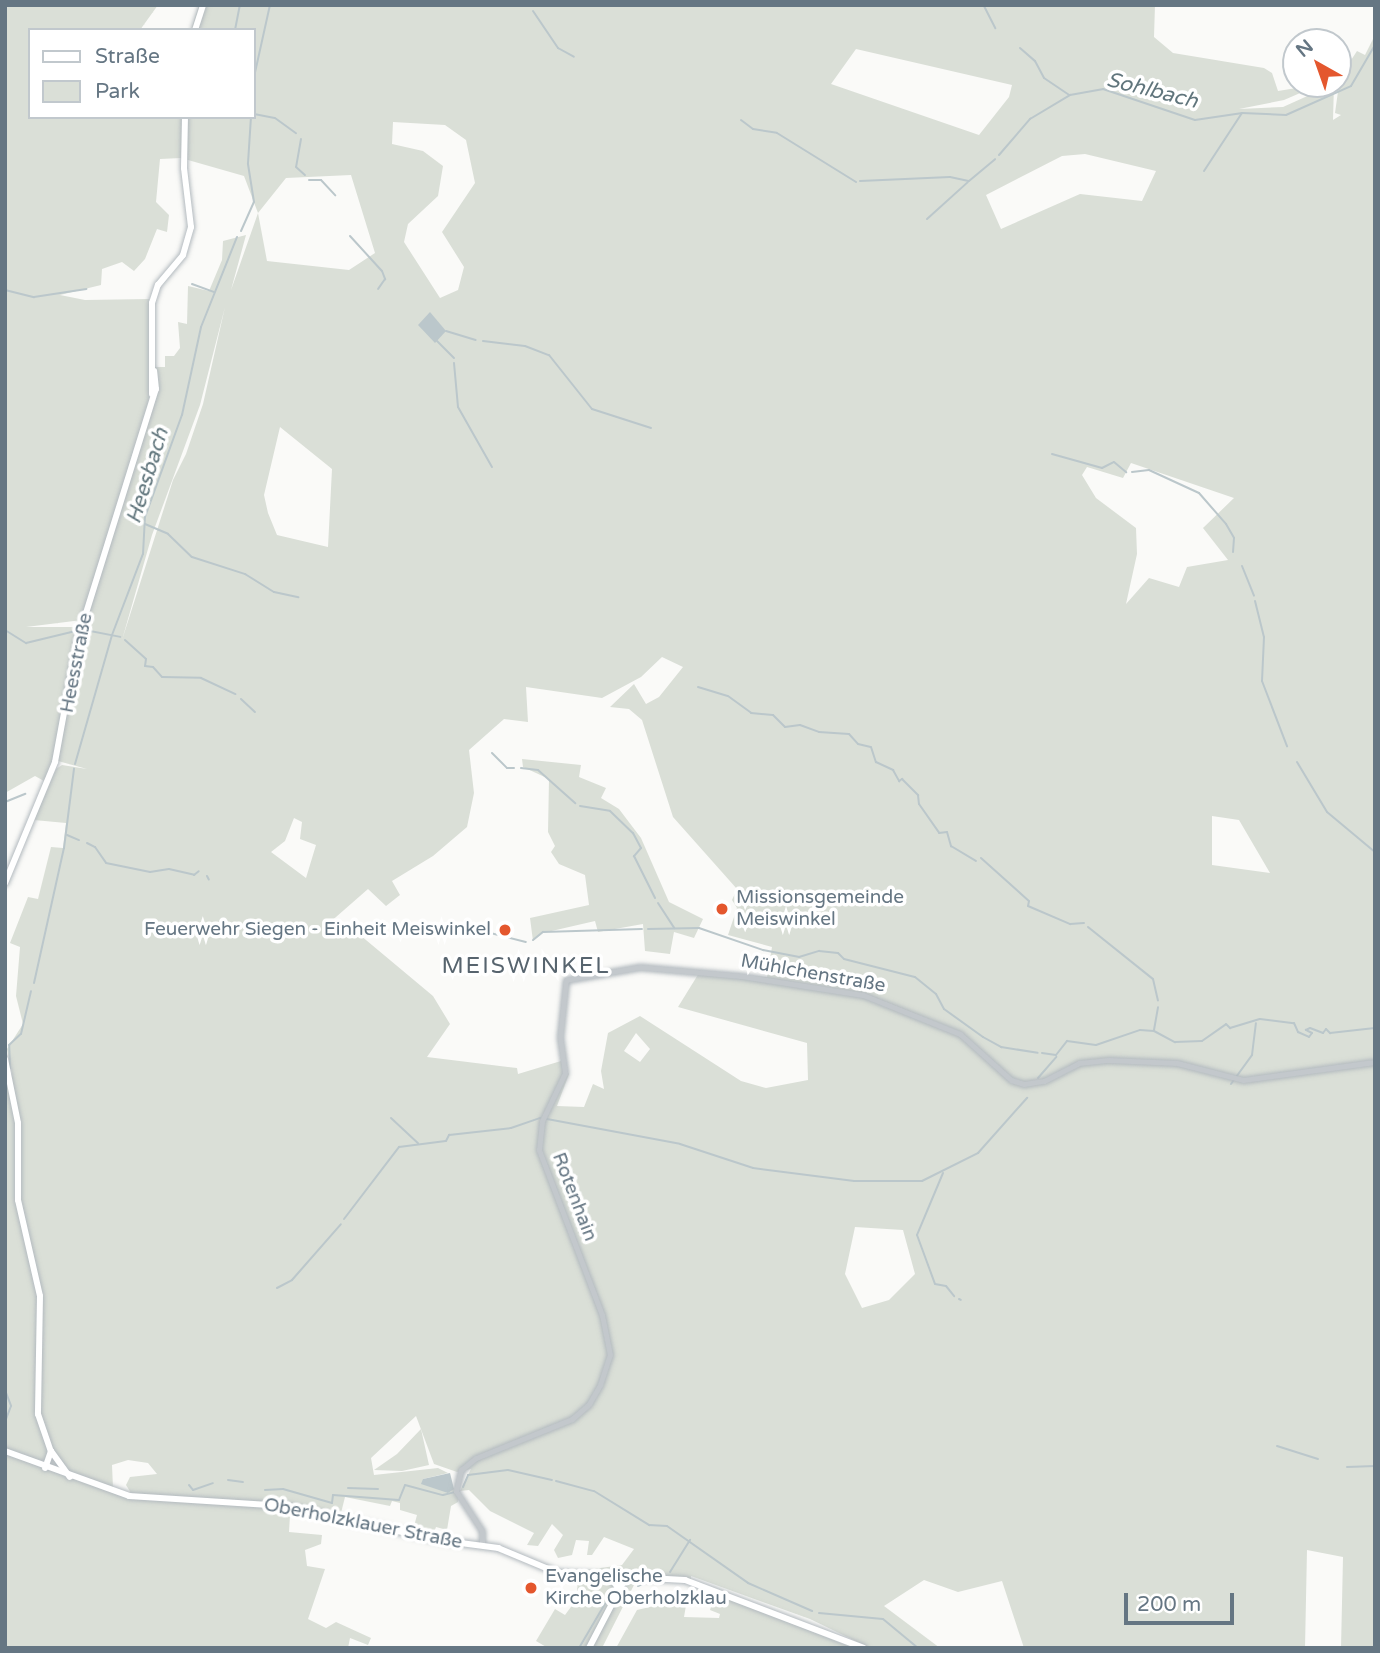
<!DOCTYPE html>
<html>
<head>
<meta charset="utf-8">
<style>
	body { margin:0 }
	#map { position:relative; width:1380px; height:1653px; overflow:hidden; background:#fafaf8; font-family:"Varela Round",sans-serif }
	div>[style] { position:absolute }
	.green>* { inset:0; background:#dadfd7 }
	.water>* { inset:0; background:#bbc7cb }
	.stream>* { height:2px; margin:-1px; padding:0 1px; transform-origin:1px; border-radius:1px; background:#bbc7cb }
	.roads { filter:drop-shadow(0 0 2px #b3babf) drop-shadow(0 0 2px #b3babf) }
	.tertiary>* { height:5px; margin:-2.5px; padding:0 2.5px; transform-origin:2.5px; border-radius:2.5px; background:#c3c8cc }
	.secondary>* { height:6px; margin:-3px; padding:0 3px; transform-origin:3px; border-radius:3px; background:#fff }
	.dots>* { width:19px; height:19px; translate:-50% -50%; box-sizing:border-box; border:4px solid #fff; border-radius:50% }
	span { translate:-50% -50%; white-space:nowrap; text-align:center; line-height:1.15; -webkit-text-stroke:7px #fff; paint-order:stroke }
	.street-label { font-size:19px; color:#657683 }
	.poi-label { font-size:19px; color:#657683 }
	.left { translate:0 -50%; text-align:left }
	.right { translate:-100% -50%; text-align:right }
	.water-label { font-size:21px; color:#60757c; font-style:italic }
	.quarter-label { font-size:23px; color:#57646e; letter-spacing:2px }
	.frame { position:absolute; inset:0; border:7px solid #657683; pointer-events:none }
	.legend { position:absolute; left:28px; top:28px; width:228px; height:91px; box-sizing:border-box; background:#fff; border:2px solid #c1c8cd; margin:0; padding:9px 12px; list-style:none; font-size:21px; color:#657683 }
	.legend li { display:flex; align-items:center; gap:14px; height:35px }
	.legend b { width:35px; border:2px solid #c1c8cd }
	.north { position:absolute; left:1282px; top:28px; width:70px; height:70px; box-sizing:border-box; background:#fff; border:2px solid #c1c8cd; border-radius:50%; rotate:320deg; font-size:19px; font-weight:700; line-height:28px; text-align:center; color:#657683 }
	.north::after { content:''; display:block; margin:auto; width:24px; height:32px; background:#e4572e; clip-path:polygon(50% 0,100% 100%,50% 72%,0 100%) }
	.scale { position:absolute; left:1124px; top:1593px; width:110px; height:32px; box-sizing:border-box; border:4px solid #657683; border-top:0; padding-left:9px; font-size:21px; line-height:24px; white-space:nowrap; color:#657683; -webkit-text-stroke:5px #fff; paint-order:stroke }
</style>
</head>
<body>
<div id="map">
	<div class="green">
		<div style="clip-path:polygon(evenodd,5px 5px,158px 5px,140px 30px,30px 30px,30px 117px,254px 117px,254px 30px,191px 30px,199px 5px,1155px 5px,1154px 37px,1173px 53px,1264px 68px,1272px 73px,1278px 91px,1321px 84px,1284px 100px,1239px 109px,1283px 107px,1334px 84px,1333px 120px,1341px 115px,1335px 113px,1340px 77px,1357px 51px,1365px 55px,1375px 35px,1375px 1648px,1341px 1648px,1343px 1557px,1307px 1550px,1305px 1648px,1024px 1648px,1002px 1581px,958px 1592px,924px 1580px,884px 1606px,940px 1648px,870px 1648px,810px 1619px,691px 1576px,691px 1584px,660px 1580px,635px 1583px,602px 1648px,548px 1648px,536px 1641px,555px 1609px,565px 1615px,576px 1600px,579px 1571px,622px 1565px,634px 1549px,604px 1537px,592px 1555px,587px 1555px,589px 1541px,576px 1540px,572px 1555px,558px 1558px,554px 1550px,563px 1535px,552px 1524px,538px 1546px,527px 1545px,534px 1533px,490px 1511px,469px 1490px,460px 1491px,458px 1502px,451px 1506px,447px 1530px,436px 1527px,433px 1535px,413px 1530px,417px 1515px,400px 1510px,400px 1503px,392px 1501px,390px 1506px,345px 1497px,341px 1513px,290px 1515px,289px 1532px,322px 1535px,321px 1544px,305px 1550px,307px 1566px,325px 1569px,308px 1619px,326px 1628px,336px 1622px,371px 1638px,368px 1645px,350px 1638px,348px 1648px,5px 1648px,5px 1074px,12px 1074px,7px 1049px,23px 1024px,16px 996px,20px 947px,10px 943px,28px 897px,38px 899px,51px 847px,63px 848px,66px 823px,34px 820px,56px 769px,62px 765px,87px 769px,58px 761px,79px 641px,158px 388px,155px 367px,165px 367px,165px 356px,174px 356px,180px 348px,178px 322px,187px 324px,188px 286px,209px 291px,222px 260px,223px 241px,246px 235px,231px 290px,258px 213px,244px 176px,181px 158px,160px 159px,156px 202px,169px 215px,167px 232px,157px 229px,145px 259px,134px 271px,122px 262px,102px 269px,101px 285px,60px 295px,85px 300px,149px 299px,149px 400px,82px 620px,26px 627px,76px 627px,52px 767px,44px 781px,35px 776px,5px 793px,5px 5px,856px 49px,1012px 85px,1009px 97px,979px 135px,831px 84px,856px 49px,5px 5px,393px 122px,445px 125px,466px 140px,475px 183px,442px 232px,464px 267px,458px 290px,440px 298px,404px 242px,408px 224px,438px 196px,443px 166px,423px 151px,392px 144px,393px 122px,5px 5px,1085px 154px,1156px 171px,1142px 201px,1080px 194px,1001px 229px,986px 195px,1062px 156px,1085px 154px,5px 5px,351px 175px,375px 253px,349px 270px,267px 261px,258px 213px,286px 178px,351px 175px,5px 5px,225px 307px,203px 404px,186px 454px,173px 480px,122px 640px,152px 535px,200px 405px,225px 307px,5px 5px,280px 427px,332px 469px,328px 547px,277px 535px,268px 513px,264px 495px,280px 427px,5px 5px,1131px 463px,1234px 498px,1203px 528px,1228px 560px,1187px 567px,1179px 587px,1149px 578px,1126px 604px,1137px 554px,1136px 528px,1096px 498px,1082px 475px,1087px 467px,1123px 478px,1131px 463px,5px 5px,662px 657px,683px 667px,659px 697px,646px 704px,634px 684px,610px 707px,629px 709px,642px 720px,673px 817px,737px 889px,732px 900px,737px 908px,728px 935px,772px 947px,767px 977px,699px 973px,678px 1007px,807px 1043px,808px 1080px,766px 1088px,741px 1081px,640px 1016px,608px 1033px,601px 1071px,604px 1089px,593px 1084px,584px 1107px,557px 1106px,569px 1074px,561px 1061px,518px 1074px,517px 1068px,427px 1057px,450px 1024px,433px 996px,360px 935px,360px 927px,328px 924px,368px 889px,386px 906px,400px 895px,392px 881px,433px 856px,467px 827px,474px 793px,469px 750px,504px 719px,528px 722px,526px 687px,602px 698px,641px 677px,662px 657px,5px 5px,1212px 816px,1239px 820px,1270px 873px,1212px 865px,1212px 816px,5px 5px,294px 818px,302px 822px,300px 839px,316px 845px,306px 878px,271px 852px,285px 841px,294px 818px,5px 5px,636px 1033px,650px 1049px,640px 1062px,624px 1051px,636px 1033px,5px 5px,855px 1227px,903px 1230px,915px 1274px,889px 1300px,862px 1308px,845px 1274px,855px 1227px,5px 5px,416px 1416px,434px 1464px,457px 1472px,471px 1469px,460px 1491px,423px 1479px,448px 1473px,438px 1468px,374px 1475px,371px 1458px,416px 1416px,5px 5px,128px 1460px,148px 1463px,157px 1474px,130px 1477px,126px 1485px,131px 1493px,113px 1488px,112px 1465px,128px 1460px)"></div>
		<div style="clip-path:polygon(522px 759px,581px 765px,579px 777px,606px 788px,601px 798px,619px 809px,641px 838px,669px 902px,703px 919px,694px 938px,674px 932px,670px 954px,645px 951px,643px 924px,598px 932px,595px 921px,543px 933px,533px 941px,530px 918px,589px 905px,585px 875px,559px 864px,551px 852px,555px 846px,548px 832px,549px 779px,523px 767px)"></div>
		<div style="clip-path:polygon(421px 1429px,429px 1465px,402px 1471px,374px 1470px,397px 1454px)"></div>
		<div style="clip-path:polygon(670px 1594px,688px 1594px,684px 1617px,719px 1618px,720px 1614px,710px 1610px,712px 1603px,723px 1607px,727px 1597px,853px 1648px,616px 1648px,637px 1610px,667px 1603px)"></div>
	</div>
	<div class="water">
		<div style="clip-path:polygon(430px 312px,446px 331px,435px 343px,418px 325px)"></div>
		<div style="clip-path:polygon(450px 1473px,454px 1489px,448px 1493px,421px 1484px,423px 1479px)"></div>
	</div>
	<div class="stream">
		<div style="left:984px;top:6px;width:25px;rotate:63deg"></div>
		<div style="left:533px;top:11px;width:45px;rotate:56deg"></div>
		<div style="left:558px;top:48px;width:18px;rotate:29deg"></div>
		<div style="left:235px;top:30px;width:25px;rotate:-79deg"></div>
		<div style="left:1020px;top:48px;width:20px;rotate:41deg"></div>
		<div style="left:1035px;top:61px;width:19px;rotate:62deg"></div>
		<div style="left:1044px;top:78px;width:30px;rotate:34deg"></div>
		<div style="left:254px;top:77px;width:74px;rotate:-77.5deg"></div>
		<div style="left:254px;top:114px;width:21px;rotate:11deg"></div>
		<div style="left:275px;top:118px;width:26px;rotate:36deg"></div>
		<div style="left:741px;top:120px;width:15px;rotate:37deg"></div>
		<div style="left:753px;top:129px;width:24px;rotate:9deg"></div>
		<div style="left:777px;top:133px;width:93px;rotate:31.8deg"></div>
		<div style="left:301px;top:139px;width:28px;rotate:100deg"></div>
		<div style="left:296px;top:167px;width:12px;rotate:42deg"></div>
		<div style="left:999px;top:155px;width:48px;rotate:-49.3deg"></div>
		<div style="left:1030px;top:119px;width:47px;rotate:-31deg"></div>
		<div style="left:1070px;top:95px;width:34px;rotate:-10deg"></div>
		<div style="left:1103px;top:89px;width:97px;rotate:18.6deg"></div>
		<div style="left:1195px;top:120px;width:48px;rotate:-8.5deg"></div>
		<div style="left:1242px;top:113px;width:44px;rotate:2.6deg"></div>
		<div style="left:1286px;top:115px;width:71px;rotate:-24deg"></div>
		<div style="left:1351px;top:86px;width:48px;rotate:-59.7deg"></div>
		<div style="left:1204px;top:171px;width:69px;rotate:-56.8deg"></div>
		<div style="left:309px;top:180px;width:12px"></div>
		<div style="left:321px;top:180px;width:21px;rotate:47deg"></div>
		<div style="left:860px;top:181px;width:90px;rotate:-2.5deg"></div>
		<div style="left:950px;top:177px;width:19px;rotate:12deg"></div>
		<div style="left:969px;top:181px;width:34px;rotate:-40deg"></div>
		<div style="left:927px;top:219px;width:55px;rotate:-42.1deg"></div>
		<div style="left:241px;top:231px;width:32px;rotate:-66deg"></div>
		<div style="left:254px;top:202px;width:39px;rotate:-99deg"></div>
		<div style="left:248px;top:163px;width:46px;rotate:-86.3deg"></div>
		<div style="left:350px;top:236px;width:47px;rotate:47.6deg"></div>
		<div style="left:382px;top:271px;width:9px;rotate:69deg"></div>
		<div style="left:385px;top:279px;width:12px;rotate:125deg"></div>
		<div style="left:192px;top:284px;width:23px;rotate:20deg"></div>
		<div style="left:5px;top:290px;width:30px;rotate:14deg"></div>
		<div style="left:34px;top:297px;width:53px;rotate:-8.7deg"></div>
		<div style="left:446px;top:331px;width:31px;rotate:17deg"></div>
		<div style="left:437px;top:341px;width:24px;rotate:45deg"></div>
		<div style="left:483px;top:341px;width:42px;rotate:6.8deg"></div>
		<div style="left:525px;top:346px;width:26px;rotate:21deg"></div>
		<div style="left:549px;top:355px;width:69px;rotate:51.5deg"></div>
		<div style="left:592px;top:409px;width:62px;rotate:17.9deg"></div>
		<div style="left:454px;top:363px;width:44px;rotate:84.8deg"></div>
		<div style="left:458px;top:407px;width:69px;rotate:60.5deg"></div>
		<div style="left:1052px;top:454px;width:52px;rotate:15.6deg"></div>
		<div style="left:1102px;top:468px;width:13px;rotate:-27deg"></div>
		<div style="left:1114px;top:462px;width:16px;rotate:40deg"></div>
		<div style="left:1132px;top:472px;width:17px;rotate:-7deg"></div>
		<div style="left:1149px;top:470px;width:55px;rotate:24.7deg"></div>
		<div style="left:1199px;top:493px;width:41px;rotate:48.9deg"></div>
		<div style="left:1226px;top:524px;width:16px;rotate:60deg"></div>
		<div style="left:1234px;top:538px;width:14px;rotate:94deg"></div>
		<div style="left:145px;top:524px;width:25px;rotate:23deg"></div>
		<div style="left:168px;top:534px;width:33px;rotate:44deg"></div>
		<div style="left:192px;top:557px;width:56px;rotate:17.8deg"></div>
		<div style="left:245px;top:574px;width:34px;rotate:32deg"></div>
		<div style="left:274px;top:592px;width:25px;rotate:12deg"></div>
		<div style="left:1242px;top:566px;width:32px;rotate:68deg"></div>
		<div style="left:1255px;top:601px;width:37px;rotate:76deg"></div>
		<div style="left:1264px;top:637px;width:44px;rotate:92.6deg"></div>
		<div style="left:1262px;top:681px;width:70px;rotate:69deg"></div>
		<div style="left:5px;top:630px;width:25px;rotate:32deg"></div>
		<div style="left:26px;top:643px;width:51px;rotate:-13.5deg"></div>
		<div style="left:85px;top:630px;width:36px;rotate:11deg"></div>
		<div style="left:125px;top:640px;width:28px;rotate:42deg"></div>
		<div style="left:146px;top:659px;width:7px;rotate:98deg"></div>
		<div style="left:145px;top:666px;width:8px;rotate:7deg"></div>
		<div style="left:153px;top:667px;width:13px;rotate:48deg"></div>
		<div style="left:162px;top:677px;width:39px;rotate:1deg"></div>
		<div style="left:201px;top:678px;width:38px;rotate:25deg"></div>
		<div style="left:698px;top:687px;width:31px;rotate:17deg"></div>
		<div style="left:728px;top:696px;width:29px;rotate:36deg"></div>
		<div style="left:751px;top:713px;width:22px;rotate:5deg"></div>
		<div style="left:773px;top:715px;width:17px;rotate:45deg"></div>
		<div style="left:785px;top:727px;width:15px;rotate:-8deg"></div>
		<div style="left:800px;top:725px;width:20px;rotate:20deg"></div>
		<div style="left:819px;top:732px;width:30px;rotate:4deg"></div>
		<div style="left:849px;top:734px;width:13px;rotate:48deg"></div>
		<div style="left:858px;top:744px;width:13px;rotate:13deg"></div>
		<div style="left:871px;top:747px;width:16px;rotate:72deg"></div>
		<div style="left:876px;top:762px;width:19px;rotate:25deg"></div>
		<div style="left:893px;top:770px;width:13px;rotate:61deg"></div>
		<div style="left:899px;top:781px;width:4px;rotate:-34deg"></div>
		<div style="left:902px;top:779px;width:23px;rotate:45deg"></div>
		<div style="left:918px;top:795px;width:9px;rotate:84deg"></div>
		<div style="left:919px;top:804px;width:35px;rotate:55deg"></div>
		<div style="left:939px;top:833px;width:8px;rotate:-7deg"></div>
		<div style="left:947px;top:832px;width:15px;rotate:74deg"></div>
		<div style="left:951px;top:846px;width:29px;rotate:31deg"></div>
		<div style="left:241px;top:699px;width:19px;rotate:43deg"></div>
		<div style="left:492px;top:753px;width:21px;rotate:45deg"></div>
		<div style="left:507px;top:768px;width:7px"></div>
		<div style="left:1297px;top:762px;width:58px;rotate:59deg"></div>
		<div style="left:1327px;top:812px;width:62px;rotate:39.8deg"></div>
		<div style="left:75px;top:764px;width:134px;rotate:-74deg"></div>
		<div style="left:112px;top:635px;width:87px;rotate:-69.1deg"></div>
		<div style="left:143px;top:554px;width:37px;rotate:-87deg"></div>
		<div style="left:145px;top:517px;width:109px;rotate:-70.1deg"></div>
		<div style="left:182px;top:415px;width:90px;rotate:-77.8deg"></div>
		<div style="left:201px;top:327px;width:97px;rotate:-68.2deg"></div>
		<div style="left:521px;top:768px;width:17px;rotate:7deg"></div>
		<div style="left:538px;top:770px;width:50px;rotate:41.7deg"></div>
		<div style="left:5px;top:802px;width:22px;rotate:-22deg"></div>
		<div style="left:580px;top:806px;width:30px;rotate:9deg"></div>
		<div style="left:610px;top:811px;width:32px;rotate:44deg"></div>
		<div style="left:633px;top:833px;width:17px;rotate:62deg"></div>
		<div style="left:641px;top:848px;width:11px;rotate:131deg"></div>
		<div style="left:634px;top:856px;width:47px;rotate:63.4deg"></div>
		<div style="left:67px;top:835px;width:13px;rotate:23deg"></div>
		<div style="left:87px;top:843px;width:9px;rotate:27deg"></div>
		<div style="left:95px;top:847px;width:19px;rotate:55deg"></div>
		<div style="left:106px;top:863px;width:45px;rotate:11.6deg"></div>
		<div style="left:150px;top:872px;width:19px;rotate:-9deg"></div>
		<div style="left:169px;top:869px;width:26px;rotate:13deg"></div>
		<div style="left:194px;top:875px;width:6px;rotate:-39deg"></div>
		<div style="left:981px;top:858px;width:64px;rotate:41.9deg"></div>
		<div style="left:1029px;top:901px;width:5px;rotate:101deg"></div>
		<div style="left:1028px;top:906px;width:46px;rotate:23.2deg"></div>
		<div style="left:1070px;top:924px;width:14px;rotate:-4deg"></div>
		<div style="left:207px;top:876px;width:4px;rotate:63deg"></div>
		<div style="left:658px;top:903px;width:30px;rotate:57deg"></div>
		<div style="left:455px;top:924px;width:73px;rotate:14.2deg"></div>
		<div style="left:1088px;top:927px;width:83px;rotate:38.7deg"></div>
		<div style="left:1153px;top:979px;width:22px;rotate:77deg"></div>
		<div style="left:648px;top:929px;width:51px;rotate:-1.1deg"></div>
		<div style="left:699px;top:928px;width:68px;rotate:19deg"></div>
		<div style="left:763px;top:950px;width:37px;rotate:11deg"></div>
		<div style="left:799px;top:957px;width:21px;rotate:-17deg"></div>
		<div style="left:819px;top:951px;width:19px;rotate:6deg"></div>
		<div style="left:838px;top:953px;width:8px;rotate:45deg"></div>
		<div style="left:844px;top:959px;width:73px;rotate:14.2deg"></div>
		<div style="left:915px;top:977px;width:27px;rotate:39deg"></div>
		<div style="left:936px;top:994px;width:17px;rotate:62deg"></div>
		<div style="left:944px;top:1009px;width:48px;rotate:35.7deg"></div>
		<div style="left:983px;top:1037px;width:21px;rotate:29deg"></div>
		<div style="left:1001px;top:1047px;width:37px;rotate:9deg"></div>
		<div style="left:533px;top:940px;width:13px;rotate:-39deg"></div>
		<div style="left:543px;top:932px;width:99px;rotate:-1.7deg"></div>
		<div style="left:34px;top:983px;width:138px;rotate:-77.5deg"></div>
		<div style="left:64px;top:848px;width:80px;rotate:-82.8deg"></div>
		<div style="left:1154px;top:1030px;width:23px;rotate:-80deg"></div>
		<div style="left:1042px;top:1053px;width:14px;rotate:8deg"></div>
		<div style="left:1056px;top:1055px;width:18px;rotate:-52deg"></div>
		<div style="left:1067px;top:1041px;width:29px;rotate:8deg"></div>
		<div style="left:1096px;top:1045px;width:46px;rotate:-18.8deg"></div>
		<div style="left:1140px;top:1030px;width:14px;rotate:4deg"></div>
		<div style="left:1154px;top:1031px;width:24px;rotate:28deg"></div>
		<div style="left:1175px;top:1042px;width:27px;rotate:-2deg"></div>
		<div style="left:1202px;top:1041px;width:29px;rotate:-35deg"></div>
		<div style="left:1226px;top:1024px;width:6px;rotate:45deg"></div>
		<div style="left:1230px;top:1028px;width:31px;rotate:-17deg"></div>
		<div style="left:1260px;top:1019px;width:34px;rotate:7deg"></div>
		<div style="left:1294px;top:1023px;width:10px;rotate:66deg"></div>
		<div style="left:1298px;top:1032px;width:12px;rotate:24deg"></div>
		<div style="left:1309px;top:1037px;width:5px;rotate:-53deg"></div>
		<div style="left:1312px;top:1033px;width:7px;rotate:-153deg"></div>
		<div style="left:1306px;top:1030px;width:4px;rotate:-27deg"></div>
		<div style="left:1310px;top:1028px;width:14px;rotate:21deg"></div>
		<div style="left:1323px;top:1033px;width:5px;rotate:-53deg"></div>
		<div style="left:1326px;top:1029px;width:6px;rotate:45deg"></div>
		<div style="left:1330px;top:1033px;width:45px;rotate:-6.3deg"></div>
		<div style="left:10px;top:1068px;width:23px;rotate:-92deg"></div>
		<div style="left:9px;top:1045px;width:16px;rotate:-43deg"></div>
		<div style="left:21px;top:1034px;width:44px;rotate:-76.9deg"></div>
		<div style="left:1038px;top:1078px;width:28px;rotate:-49deg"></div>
		<div style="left:1231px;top:1084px;width:36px;rotate:-54deg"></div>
		<div style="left:1252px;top:1055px;width:32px;rotate:-83deg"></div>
		<div style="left:391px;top:1118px;width:37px;rotate:43deg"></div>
		<div style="left:547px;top:1119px;width:135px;rotate:10.6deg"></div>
		<div style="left:680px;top:1144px;width:77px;rotate:18.2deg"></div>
		<div style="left:753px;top:1168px;width:102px;rotate:7.3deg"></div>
		<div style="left:854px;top:1181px;width:68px"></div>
		<div style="left:922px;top:1181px;width:63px;rotate:-26.6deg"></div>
		<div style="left:978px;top:1153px;width:74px;rotate:-48.3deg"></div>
		<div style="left:943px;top:1173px;width:67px;rotate:112.8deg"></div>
		<div style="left:917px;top:1235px;width:52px;rotate:69.8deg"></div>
		<div style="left:935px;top:1284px;width:11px;rotate:10deg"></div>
		<div style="left:946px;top:1286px;width:13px;rotate:51deg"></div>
		<div style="left:344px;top:1219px;width:91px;rotate:-52.6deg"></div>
		<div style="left:399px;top:1147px;width:47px;rotate:-7.3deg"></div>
		<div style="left:446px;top:1141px;width:7px;rotate:-63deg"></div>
		<div style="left:449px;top:1135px;width:62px;rotate:-6.4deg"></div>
		<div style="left:511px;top:1128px;width:31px;rotate:-19deg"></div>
		<div style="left:277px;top:1288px;width:17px;rotate:-28deg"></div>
		<div style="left:292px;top:1280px;width:74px;rotate:-48.8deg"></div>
		<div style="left:959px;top:1299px;width:2px;rotate:27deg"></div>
		<div style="left:5px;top:1344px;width:1px;rotate:90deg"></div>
		<div style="left:5px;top:1390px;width:17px;rotate:69deg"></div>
		<div style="left:11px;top:1406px;width:14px;rotate:111deg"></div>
		<div style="left:1277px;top:1446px;width:43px;rotate:17.6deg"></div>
		<div style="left:1347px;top:1467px;width:28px;rotate:-2deg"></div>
		<div style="left:228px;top:1480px;width:15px;rotate:8deg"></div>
		<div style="left:556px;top:1481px;width:39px;rotate:15deg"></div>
		<div style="left:594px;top:1491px;width:65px;rotate:31.7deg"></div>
		<div style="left:649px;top:1525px;width:18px;rotate:3deg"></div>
		<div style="left:667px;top:1526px;width:99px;rotate:35.1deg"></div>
		<div style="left:748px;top:1583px;width:70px;rotate:23.6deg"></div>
		<div style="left:189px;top:1485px;width:6px;rotate:51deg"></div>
		<div style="left:193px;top:1490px;width:21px;rotate:-19deg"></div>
		<div style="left:463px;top:1487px;width:13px;rotate:-67deg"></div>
		<div style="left:468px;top:1475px;width:40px;rotate:-7.1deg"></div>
		<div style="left:508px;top:1470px;width:45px;rotate:12.8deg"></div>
		<div style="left:348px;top:1488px;width:30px;rotate:2deg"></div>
		<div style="left:265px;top:1490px;width:18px;rotate:-3deg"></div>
		<div style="left:283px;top:1489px;width:51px;rotate:15.9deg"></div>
		<div style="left:332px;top:1503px;width:8px;rotate:-83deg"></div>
		<div style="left:333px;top:1495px;width:66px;rotate:4.3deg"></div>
		<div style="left:399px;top:1500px;width:16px;rotate:-68deg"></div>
		<div style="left:405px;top:1485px;width:39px;rotate:15deg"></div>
		<div style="left:443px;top:1495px;width:12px;rotate:-14deg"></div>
		<div style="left:670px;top:1572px;width:38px;rotate:-58deg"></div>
		<div style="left:638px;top:1586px;width:10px;rotate:-24deg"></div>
		<div style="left:819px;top:1613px;width:64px;rotate:5.4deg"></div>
		<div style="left:883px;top:1619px;width:45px;rotate:39.6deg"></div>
		<div style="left:579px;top:1648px;width:67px;rotate:-59.6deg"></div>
	</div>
	<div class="roads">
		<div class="tertiary">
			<div style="left:482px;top:1545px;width:14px;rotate:-90deg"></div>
			<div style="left:482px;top:1531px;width:48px;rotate:-123deg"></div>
			<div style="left:456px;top:1491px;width:22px;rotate:-77deg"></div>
			<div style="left:461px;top:1470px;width:19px;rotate:-39deg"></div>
			<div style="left:476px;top:1458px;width:104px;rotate:-22.1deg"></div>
			<div style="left:572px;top:1419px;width:23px;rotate:-41deg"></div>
			<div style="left:589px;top:1404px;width:22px;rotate:-60deg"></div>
			<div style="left:600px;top:1385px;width:32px;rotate:-72deg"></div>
			<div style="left:610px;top:1355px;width:41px;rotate:-101.3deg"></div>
			<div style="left:602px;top:1315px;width:177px;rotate:-110.9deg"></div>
			<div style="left:539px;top:1150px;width:29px;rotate:-84deg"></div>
			<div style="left:542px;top:1121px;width:53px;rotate:-64.4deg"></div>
			<div style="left:565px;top:1073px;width:36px;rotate:-98deg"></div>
			<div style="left:560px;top:1037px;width:57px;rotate:-84deg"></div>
			<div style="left:566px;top:980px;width:75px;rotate:-10deg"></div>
			<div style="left:640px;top:967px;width:101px;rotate:5.1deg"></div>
			<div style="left:741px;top:976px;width:123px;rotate:8.9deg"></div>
			<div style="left:863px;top:995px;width:105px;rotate:21.9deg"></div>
			<div style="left:960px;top:1034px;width:69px;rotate:42deg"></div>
			<div style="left:1011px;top:1080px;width:14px;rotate:17deg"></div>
			<div style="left:1024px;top:1084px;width:20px;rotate:-9deg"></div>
			<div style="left:1044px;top:1081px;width:39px;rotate:-27deg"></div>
			<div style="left:1079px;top:1063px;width:30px;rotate:-6deg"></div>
			<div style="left:1109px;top:1060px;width:68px;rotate:2.5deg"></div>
			<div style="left:1177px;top:1063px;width:68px;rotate:14.4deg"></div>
			<div style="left:1243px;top:1080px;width:133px;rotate:-7.8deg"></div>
		</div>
		<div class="secondary">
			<div style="left:195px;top:30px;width:26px;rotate:-72deg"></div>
			<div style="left:152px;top:394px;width:91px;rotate:-90deg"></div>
			<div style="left:152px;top:303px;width:19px;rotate:-72deg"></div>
			<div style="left:158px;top:285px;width:39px;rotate:-50deg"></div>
			<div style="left:183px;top:255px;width:29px;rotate:-74deg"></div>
			<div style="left:191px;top:227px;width:59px;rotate:-96.8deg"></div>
			<div style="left:184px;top:168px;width:51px;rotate:-88.9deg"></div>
			<div style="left:5px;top:883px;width:131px;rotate:-67.5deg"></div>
			<div style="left:55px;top:762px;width:122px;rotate:-79.6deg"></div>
			<div style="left:77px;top:642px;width:265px;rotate:-72.7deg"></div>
			<div style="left:156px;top:389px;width:18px;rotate:-96deg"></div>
			<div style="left:5px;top:1059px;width:65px;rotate:78.5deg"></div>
			<div style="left:18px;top:1123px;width:77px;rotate:90deg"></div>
			<div style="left:18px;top:1200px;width:98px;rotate:77.1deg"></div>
			<div style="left:40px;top:1296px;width:118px;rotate:91deg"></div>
			<div style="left:38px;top:1414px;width:39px;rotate:71deg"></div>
			<div style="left:51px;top:1451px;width:18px;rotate:109deg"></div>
			<div style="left:5px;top:1451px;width:132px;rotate:19.9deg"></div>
			<div style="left:129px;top:1496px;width:156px;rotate:3.7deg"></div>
			<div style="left:285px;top:1506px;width:157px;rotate:12.5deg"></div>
			<div style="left:438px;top:1540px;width:61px;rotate:7.6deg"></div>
			<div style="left:498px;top:1548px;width:65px;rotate:22.6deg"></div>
			<div style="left:558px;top:1573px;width:127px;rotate:3.2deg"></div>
			<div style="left:685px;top:1580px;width:191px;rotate:20.8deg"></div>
			<div style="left:51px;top:1451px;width:32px;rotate:54deg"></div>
			<div style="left:610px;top:1575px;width:21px;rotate:59deg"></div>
			<div style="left:589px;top:1648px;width:82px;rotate:-62.5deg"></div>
		</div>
	</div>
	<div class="dots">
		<div style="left:722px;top:909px;background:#e4572e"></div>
		<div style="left:505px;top:930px;background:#e4572e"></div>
		<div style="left:531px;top:1588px;background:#e4572e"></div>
	</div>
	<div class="street-label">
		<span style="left:77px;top:663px;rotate:-79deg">Heesstraße</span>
		<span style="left:813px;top:974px;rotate:10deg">Mühlchenstraße</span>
		<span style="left:574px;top:1197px;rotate:69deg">Rotenhain</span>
		<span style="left:363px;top:1524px;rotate:11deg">Oberholzklauer Straße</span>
	</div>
	<div class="poi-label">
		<span class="left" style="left:736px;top:909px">Missionsgemeinde<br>Meiswinkel</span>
		<span class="right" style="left:491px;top:930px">Feuerwehr Siegen - Einheit Meiswinkel</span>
		<span class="left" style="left:545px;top:1588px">Evangelische<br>Kirche Oberholzklau</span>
	</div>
	<div class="water-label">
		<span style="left:1152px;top:91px;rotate:14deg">Sohlbach</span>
		<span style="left:148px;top:476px;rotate:-73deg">Heesbach</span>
	</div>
	<div class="quarter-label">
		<span style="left:526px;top:966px">MEISWINKEL</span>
	</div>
	<div class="frame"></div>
	<ul class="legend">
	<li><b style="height:9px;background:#fff"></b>Straße</li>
	<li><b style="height:19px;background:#dadfd7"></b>Park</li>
	</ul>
	<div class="north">N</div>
	<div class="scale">200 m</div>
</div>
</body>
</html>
